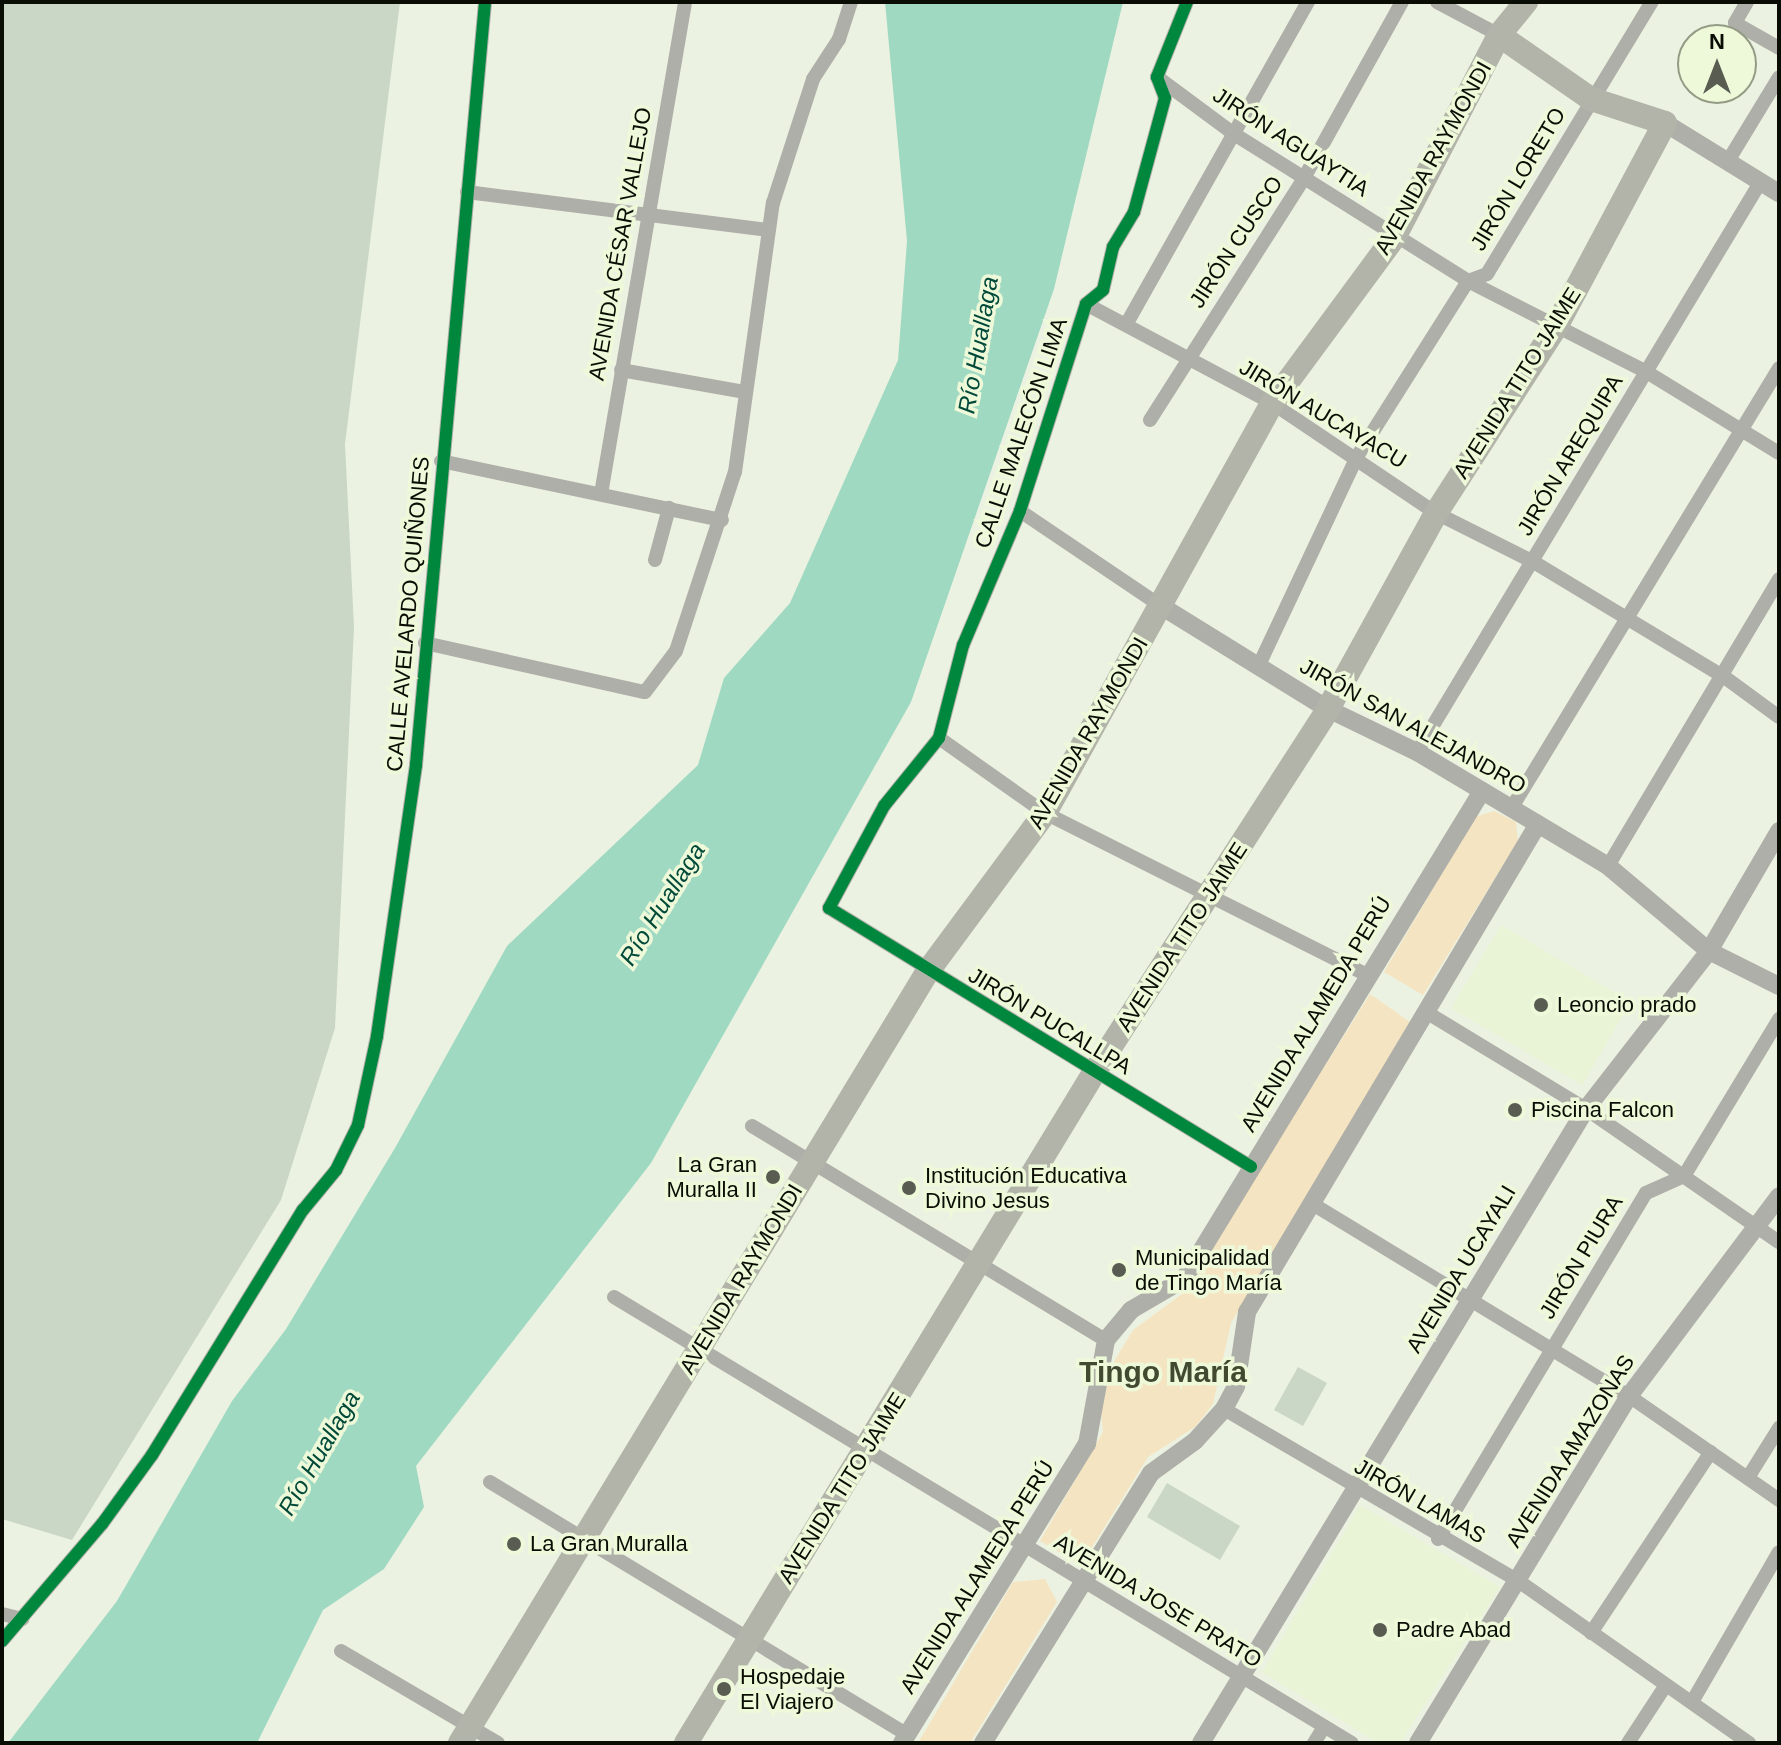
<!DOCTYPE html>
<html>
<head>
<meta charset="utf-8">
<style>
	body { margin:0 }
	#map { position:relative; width:1781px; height:1745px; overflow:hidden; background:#ecf2e1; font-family:Arial,sans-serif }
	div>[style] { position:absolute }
	.built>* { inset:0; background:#e9f3d6 }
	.green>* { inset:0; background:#f5e4c1 }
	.water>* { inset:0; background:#a0d9c2 }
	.building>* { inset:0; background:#cad7c6 }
	.minor>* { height:14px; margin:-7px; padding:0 7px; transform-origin:7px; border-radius:7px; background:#afafa9 }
	.tertiary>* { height:18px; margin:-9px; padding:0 9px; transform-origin:9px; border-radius:9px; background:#afafa9 }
	.trunk>* { height:24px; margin:-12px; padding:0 12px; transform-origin:12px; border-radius:12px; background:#b2b4a9 }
	.cycleway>* { height:12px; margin:-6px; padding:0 6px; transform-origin:6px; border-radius:6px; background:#00873e }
	.dots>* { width:22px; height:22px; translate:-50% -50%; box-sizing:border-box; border:4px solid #eef9da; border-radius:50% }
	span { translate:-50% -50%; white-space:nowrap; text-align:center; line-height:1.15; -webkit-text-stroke:7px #eef9da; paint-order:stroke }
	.street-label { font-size:22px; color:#0a0d04 }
	.poi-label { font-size:22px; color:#0a0d04 }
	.left { translate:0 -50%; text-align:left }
	.right { translate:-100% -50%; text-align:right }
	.water-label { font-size:24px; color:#014938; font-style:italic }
	.district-label { font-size:30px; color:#414a30; font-weight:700 }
	.frame { position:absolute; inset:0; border:4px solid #0a0d04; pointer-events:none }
	.north { position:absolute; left:1677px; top:24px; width:80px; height:80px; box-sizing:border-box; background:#eef9da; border:2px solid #939b84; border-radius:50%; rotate:0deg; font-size:22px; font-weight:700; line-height:32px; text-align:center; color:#0a0d04 }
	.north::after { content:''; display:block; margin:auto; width:28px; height:36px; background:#595d51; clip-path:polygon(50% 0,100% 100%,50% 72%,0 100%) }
</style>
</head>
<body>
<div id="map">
	<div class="built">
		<div style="clip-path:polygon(1501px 925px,1631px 1002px,1582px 1085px,1451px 1008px)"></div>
		<div style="clip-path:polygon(1360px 1505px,1500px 1587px,1400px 1743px,1378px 1743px,1262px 1672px)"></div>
	</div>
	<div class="green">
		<div style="clip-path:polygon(1494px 811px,1516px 822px,1518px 841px,1423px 995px,1384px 972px,1475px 817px)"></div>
		<div style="clip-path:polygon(1370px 994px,1410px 1022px,1231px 1323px,1213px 1404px,1195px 1427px,1148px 1457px,1081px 1565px,1040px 1541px,1103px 1432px,1100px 1402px,1109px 1370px,1133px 1330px,1182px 1294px)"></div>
		<div style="clip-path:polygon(1045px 1579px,1057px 1602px,970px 1743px,918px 1743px,1013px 1582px)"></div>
	</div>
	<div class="water">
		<div style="clip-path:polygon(885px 2px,1123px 2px,1054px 289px,911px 702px,651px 1163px,416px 1466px,424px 1507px,384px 1569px,323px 1610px,257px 1743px,8px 1743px,117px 1601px,232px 1401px,286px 1329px,395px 1148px,507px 946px,698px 765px,724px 678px,790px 603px,898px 360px,907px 241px)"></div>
	</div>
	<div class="building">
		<div style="clip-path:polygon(2px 2px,400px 2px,345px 444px,354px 627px,335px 1028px,281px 1200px,72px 1540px,2px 1519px)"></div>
		<div style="clip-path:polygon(1298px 1367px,1327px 1383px,1303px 1426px,1274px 1410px)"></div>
		<div style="clip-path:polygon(1167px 1483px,1240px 1526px,1220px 1560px,1147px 1517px)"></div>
	</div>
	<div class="minor">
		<div style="left:1187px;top:2px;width:81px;rotate:111.8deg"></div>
		<div style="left:1157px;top:77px;width:22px;rotate:69deg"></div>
		<div style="left:1165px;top:98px;width:118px;rotate:105.2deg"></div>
		<div style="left:1134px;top:212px;width:41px;rotate:121deg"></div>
		<div style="left:1113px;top:247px;width:44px;rotate:103.1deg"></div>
		<div style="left:1103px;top:290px;width:22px;rotate:141deg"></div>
		<div style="left:1086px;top:304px;width:217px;rotate:107.7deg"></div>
		<div style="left:1020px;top:511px;width:146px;rotate:113deg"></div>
		<div style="left:963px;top:645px;width:96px;rotate:104.5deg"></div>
		<div style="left:939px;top:738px;width:87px;rotate:129deg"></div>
		<div style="left:884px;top:806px;width:116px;rotate:118.3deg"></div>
		<div style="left:829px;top:908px;width:495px;rotate:31.5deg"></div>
		<div style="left:1437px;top:2px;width:70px;rotate:28deg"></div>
		<div style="left:1747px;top:2px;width:24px;rotate:120deg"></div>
		<div style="left:1735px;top:23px;width:51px;rotate:29.6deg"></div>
		<div style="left:1157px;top:77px;width:96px;rotate:36.5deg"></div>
		<div style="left:1234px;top:134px;width:276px;rotate:32.1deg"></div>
		<div style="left:1468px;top:281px;width:199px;rotate:27deg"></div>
		<div style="left:1645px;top:371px;width:157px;rotate:31.5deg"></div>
		<div style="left:1728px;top:161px;width:98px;rotate:-58.7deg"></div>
		<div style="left:467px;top:192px;width:303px;rotate:7.2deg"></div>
		<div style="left:1086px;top:304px;width:211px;rotate:28deg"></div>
		<div style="left:1272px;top:403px;width:197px;rotate:33.9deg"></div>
		<div style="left:1436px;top:513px;width:107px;rotate:26.6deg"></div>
		<div style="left:1532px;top:561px;width:223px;rotate:31.1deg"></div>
		<div style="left:1723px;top:676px;width:69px;rotate:36.2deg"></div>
		<div style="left:1127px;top:323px;width:369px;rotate:-60.6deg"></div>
		<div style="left:621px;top:370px;width:125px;rotate:10.1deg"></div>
		<div style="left:1150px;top:420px;width:287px;rotate:-57.5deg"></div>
		<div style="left:1304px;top:178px;width:201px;rotate:-60.9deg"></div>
		<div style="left:441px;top:461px;width:287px;rotate:11.9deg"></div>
		<div style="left:601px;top:494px;width:499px;rotate:-80.3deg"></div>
		<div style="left:1020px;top:511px;width:170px;rotate:34deg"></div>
		<div style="left:655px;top:560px;width:54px;rotate:-74.9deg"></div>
		<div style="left:425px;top:643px;width:225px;rotate:12.6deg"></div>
		<div style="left:645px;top:692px;width:51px;rotate:-52.9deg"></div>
		<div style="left:676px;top:651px;width:188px;rotate:-71.8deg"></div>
		<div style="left:735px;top:472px;width:272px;rotate:-82deg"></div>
		<div style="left:773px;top:203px;width:130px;rotate:-72.1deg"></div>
		<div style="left:813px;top:79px;width:48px;rotate:-57deg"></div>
		<div style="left:839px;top:39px;width:39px;rotate:-72deg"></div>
		<div style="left:1259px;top:665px;width:232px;rotate:-64.8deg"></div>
		<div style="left:1358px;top:455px;width:206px;rotate:-57.7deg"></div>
		<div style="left:1468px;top:281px;width:20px;rotate:-20deg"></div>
		<div style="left:1487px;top:274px;width:318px;rotate:-58.8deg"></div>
		<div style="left:939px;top:738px;width:130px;rotate:35.3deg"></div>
		<div style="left:1045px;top:813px;width:360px;rotate:26.7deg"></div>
		<div style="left:1417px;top:752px;width:667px;rotate:-58.93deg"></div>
		<div style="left:1511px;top:809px;width:516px;rotate:-58.71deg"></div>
		<div style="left:1608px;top:866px;width:334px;rotate:-59.2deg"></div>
		<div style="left:1426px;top:1012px;width:187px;rotate:31.2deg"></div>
		<div style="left:1586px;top:1109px;width:234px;rotate:34.6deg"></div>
		<div style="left:752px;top:1126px;width:414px;rotate:31.2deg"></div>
		<div style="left:1311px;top:1203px;width:372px;rotate:31.3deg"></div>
		<div style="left:1629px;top:1396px;width:183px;rotate:34.7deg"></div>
		<div style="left:614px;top:1297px;width:862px;rotate:31.15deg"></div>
		<div style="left:1224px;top:1409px;width:339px;rotate:30.3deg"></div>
		<div style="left:1517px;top:1580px;width:284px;rotate:35.1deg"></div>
		<div style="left:1749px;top:1476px;width:57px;rotate:-58deg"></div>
		<div style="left:490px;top:1482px;width:488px;rotate:31.2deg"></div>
		<div style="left:1438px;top:1539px;width:404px;rotate:-59deg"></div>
		<div style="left:1646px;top:1193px;width:42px;rotate:-24.1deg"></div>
		<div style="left:1684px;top:1176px;width:184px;rotate:-58.8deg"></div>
		<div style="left:2px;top:1614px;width:21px;rotate:14deg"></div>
		<div style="left:1591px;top:1633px;width:217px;rotate:-56.5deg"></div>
		<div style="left:2px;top:1641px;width:154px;rotate:-49.5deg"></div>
		<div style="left:102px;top:1524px;width:85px;rotate:-54.1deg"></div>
		<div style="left:152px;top:1455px;width:288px;rotate:-58.4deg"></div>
		<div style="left:303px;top:1210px;width:52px;rotate:-50.5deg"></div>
		<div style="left:336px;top:1170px;width:50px;rotate:-63.9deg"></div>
		<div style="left:358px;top:1125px;width:91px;rotate:-77.9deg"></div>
		<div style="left:377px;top:1036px;width:274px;rotate:-81.8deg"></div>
		<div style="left:416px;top:765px;width:766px;rotate:-84.83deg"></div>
		<div style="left:341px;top:1651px;width:182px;rotate:30.4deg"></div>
		<div style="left:1692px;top:1702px;width:173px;rotate:-59.9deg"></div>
		<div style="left:1314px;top:1743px;width:19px;rotate:-58deg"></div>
		<div style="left:1628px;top:1743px;width:69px;rotate:-56.8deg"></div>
	</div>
	<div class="tertiary">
		<div style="left:1665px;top:123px;width:134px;rotate:31.6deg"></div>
		<div style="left:1161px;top:606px;width:196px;rotate:31.7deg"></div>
		<div style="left:1328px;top:709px;width:99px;rotate:25.8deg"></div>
		<div style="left:1417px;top:752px;width:222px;rotate:30.8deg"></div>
		<div style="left:1608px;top:866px;width:132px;rotate:40.1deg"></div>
		<div style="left:1709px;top:951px;width:78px;rotate:26.6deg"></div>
		<div style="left:902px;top:1743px;width:352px;rotate:-58.3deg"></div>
		<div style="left:1087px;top:1444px;width:106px;rotate:-79.6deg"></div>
		<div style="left:1106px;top:1340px;width:39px;rotate:-50deg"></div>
		<div style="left:1131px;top:1310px;width:61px;rotate:-30.3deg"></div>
		<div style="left:1184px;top:1279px;width:572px;rotate:-58.59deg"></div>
		<div style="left:983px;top:1743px;width:318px;rotate:-58.1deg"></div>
		<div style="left:1151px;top:1473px;width:54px;rotate:-36deg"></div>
		<div style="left:1195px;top:1441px;width:43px;rotate:-47.8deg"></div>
		<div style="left:1224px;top:1409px;width:26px;rotate:-62deg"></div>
		<div style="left:1236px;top:1386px;width:75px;rotate:-81.5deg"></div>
		<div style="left:1247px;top:1312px;width:568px;rotate:-59.19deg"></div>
		<div style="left:1201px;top:1743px;width:742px;rotate:-58.73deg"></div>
		<div style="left:1586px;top:1109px;width:200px;rotate:-52.1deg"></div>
		<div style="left:1709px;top:951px;width:139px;rotate:-59.7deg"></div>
		<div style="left:1418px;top:1743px;width:406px;rotate:-58.7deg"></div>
		<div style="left:1629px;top:1396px;width:250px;rotate:-53.1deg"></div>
	</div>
	<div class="trunk">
		<div style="left:460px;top:1743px;width:903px;rotate:-58.78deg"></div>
		<div style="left:928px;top:971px;width:197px;rotate:-53.5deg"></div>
		<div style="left:1045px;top:813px;width:469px;rotate:-61deg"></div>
		<div style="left:1272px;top:403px;width:207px;rotate:-53.6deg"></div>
		<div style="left:1395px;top:236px;width:226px;rotate:-62.6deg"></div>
		<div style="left:1499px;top:35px;width:43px;rotate:-50.7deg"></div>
		<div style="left:686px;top:1743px;width:787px;rotate:-58.67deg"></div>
		<div style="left:1095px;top:1071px;width:431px;rotate:-57.2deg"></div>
		<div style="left:1328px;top:709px;width:224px;rotate:-61.1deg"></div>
		<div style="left:1436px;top:513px;width:224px;rotate:-57.2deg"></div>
		<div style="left:1557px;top:325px;width:229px;rotate:-61.9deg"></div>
		<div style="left:1665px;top:123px;width:78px;rotate:-162deg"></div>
		<div style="left:1591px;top:99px;width:112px;rotate:-145.2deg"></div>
	</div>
	<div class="cycleway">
		<div style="left:1187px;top:2px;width:81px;rotate:111.8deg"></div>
		<div style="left:1157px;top:77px;width:22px;rotate:69deg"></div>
		<div style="left:1165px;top:98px;width:118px;rotate:105.2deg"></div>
		<div style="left:1134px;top:212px;width:41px;rotate:121deg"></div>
		<div style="left:1113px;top:247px;width:44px;rotate:103.1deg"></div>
		<div style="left:1103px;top:290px;width:22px;rotate:141deg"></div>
		<div style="left:1086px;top:304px;width:217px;rotate:107.7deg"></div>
		<div style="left:1020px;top:511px;width:146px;rotate:113deg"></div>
		<div style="left:963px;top:645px;width:96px;rotate:104.5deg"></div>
		<div style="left:939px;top:738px;width:87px;rotate:129deg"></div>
		<div style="left:884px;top:806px;width:116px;rotate:118.3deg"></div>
		<div style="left:829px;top:908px;width:495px;rotate:31.5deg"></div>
		<div style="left:2px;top:1641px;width:154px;rotate:-49.5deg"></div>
		<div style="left:102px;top:1524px;width:85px;rotate:-54.1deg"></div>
		<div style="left:152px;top:1455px;width:288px;rotate:-58.4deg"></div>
		<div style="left:303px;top:1210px;width:52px;rotate:-50.5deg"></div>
		<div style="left:336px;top:1170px;width:50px;rotate:-63.9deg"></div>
		<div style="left:358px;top:1125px;width:91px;rotate:-77.9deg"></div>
		<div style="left:377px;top:1036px;width:274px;rotate:-81.8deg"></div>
		<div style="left:416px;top:765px;width:766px;rotate:-84.83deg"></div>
	</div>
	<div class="dots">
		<div style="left:1541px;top:1005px;background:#595d51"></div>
		<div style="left:1515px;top:1110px;background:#595d51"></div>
		<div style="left:773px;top:1177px;background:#595d51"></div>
		<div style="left:909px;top:1188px;background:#595d51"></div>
		<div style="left:1119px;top:1270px;background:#595d51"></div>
		<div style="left:514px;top:1544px;background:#595d51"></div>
		<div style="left:1380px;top:1630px;background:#595d51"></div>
		<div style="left:724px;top:1689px;background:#595d51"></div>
	</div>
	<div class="street-label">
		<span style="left:1291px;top:142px;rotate:33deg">JIRÓN AGUAYTIA</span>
		<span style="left:1433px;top:158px;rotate:-61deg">AVENIDA RAYMONDI</span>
		<span style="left:1518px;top:179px;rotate:-59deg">JIRÓN LORETO</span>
		<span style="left:1236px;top:242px;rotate:-57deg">JIRÓN CUSCO</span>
		<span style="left:620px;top:244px;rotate:-80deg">AVENIDA CÉSAR VALLEJO</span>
		<span style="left:1517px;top:383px;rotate:-58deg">AVENIDA TITO JAIME</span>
		<span style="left:1323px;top:414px;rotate:31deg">JIRÓN AUCAYACU</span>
		<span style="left:1021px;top:433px;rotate:-71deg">CALLE MALECÓN LIMA</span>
		<span style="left:1570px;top:455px;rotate:-59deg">JIRÓN AREQUIPA</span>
		<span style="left:408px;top:614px;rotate:-85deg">CALLE AVELARDO QUIÑONES</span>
		<span style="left:1413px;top:726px;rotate:29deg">JIRÓN SAN ALEJANDRO</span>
		<span style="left:1088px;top:733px;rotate:-60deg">AVENIDA RAYMONDI</span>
		<span style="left:1182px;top:937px;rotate:-57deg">AVENIDA TITO JAIME</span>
		<span style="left:1316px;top:1014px;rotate:-59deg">AVENIDA ALAMEDA PERÚ</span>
		<span style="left:1050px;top:1021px;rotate:31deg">JIRÓN PUCALLPA</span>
		<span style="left:1581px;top:1257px;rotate:-59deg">JIRÓN PIURA</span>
		<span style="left:1461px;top:1269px;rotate:-59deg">AVENIDA UCAYALI</span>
		<span style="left:741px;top:1279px;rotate:-59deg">AVENIDA RAYMONDI</span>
		<span style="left:1570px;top:1451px;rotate:-58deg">AVENIDA AMAZONAS</span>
		<span style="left:842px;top:1488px;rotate:-58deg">AVENIDA TITO JAIME</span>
		<span style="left:1420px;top:1501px;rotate:30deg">JIRÓN LAMAS</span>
		<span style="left:977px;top:1577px;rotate:-58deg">AVENIDA ALAMEDA PERÚ</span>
		<span style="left:1158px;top:1601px;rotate:31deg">AVENIDA JOSE PRATO</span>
	</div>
	<div class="poi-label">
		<span class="left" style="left:1557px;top:1005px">Leoncio prado</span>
		<span class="left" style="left:1531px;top:1110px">Piscina Falcon</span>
		<span class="right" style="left:757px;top:1177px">La Gran<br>Muralla II</span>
		<span class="left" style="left:925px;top:1188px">Institución Educativa<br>Divino Jesus</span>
		<span class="left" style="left:1135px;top:1270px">Municipalidad<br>de Tingo María</span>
		<span class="left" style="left:530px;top:1544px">La Gran Muralla</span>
		<span class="left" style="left:1396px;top:1630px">Padre Abad</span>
		<span class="left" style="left:740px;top:1689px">Hospedaje<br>El Viajero</span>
	</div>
	<div class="water-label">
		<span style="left:978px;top:345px;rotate:-80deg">Río Huallaga</span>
		<span style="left:662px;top:904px;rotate:-58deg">Río Huallaga</span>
		<span style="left:319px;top:1453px;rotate:-60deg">Río Huallaga</span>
	</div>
	<div class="district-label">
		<span style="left:1163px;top:1372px">Tingo María</span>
	</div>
	<div class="frame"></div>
	<div class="north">N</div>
</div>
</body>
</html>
